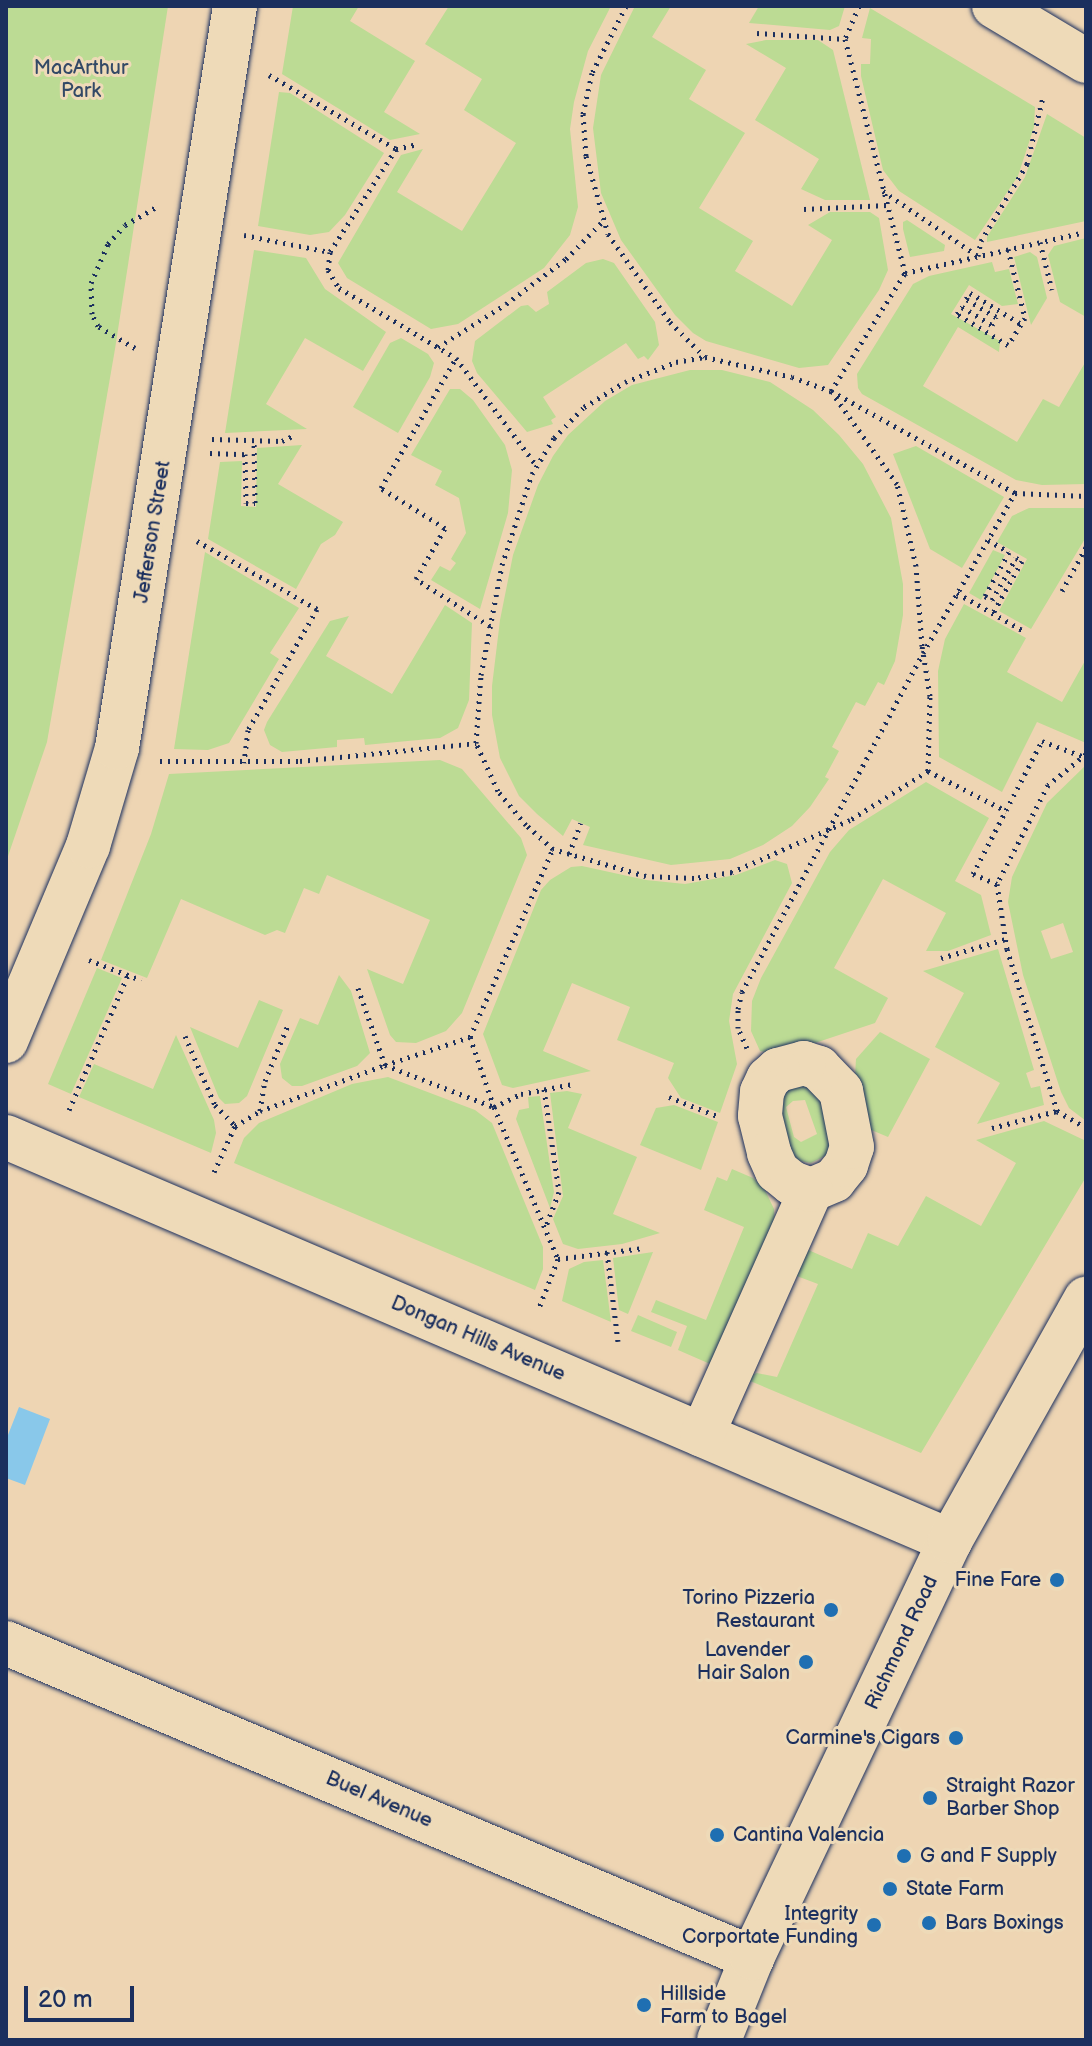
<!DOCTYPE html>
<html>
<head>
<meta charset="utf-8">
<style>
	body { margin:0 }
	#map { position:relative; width:1092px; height:2046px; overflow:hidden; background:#eed5b3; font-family:"Balsamiq Sans",sans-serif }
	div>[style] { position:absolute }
	.green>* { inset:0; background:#bcdb94 }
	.water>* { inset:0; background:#89c8ea }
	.path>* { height:5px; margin-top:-2.5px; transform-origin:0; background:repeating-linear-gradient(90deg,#1b2f5e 0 2px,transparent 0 8px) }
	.roads { filter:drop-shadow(0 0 2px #1b2f5e) drop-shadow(0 0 2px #1b2f5e) }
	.minor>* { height:44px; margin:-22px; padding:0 22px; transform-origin:22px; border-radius:22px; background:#eedab8 }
	.major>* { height:44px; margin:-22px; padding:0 22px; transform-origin:22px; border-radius:22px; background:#eedab8 }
	.dots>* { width:22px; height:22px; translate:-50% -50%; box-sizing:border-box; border:4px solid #eedab8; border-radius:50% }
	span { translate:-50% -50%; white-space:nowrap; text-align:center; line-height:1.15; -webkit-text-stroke:6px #eedab8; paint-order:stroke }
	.park-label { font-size:20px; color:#334966 }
	.street-label { font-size:20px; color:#1b2f5e }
	.poi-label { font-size:20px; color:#1b2f5e }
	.right { translate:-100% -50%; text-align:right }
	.left { translate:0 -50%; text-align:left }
	.frame { position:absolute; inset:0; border:8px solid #1b2f5e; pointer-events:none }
	.scale { position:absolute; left:24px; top:1986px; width:110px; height:36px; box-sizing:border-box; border:4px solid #1b2f5e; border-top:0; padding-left:10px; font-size:24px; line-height:28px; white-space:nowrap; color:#1b2f5e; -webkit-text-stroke:6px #eedab8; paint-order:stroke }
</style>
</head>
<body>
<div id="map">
	<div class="green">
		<div style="clip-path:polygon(6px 6px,168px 6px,115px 349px,47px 742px,6px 862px)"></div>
		<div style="clip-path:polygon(293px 6px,359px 6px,350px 21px,415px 61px,384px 112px,420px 134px,390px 140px,282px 74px)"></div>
		<div style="clip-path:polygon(449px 6px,611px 6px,588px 51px,574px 102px,570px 129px,578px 207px,570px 235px,544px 268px,458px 324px,431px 329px,347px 278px,338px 263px,401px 155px,423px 149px,397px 192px,462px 231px,516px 143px,464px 110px,482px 79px,425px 44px)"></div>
		<div style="clip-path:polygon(635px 6px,671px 6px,652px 37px,706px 70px,689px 99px,745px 133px,699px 208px,753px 241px,735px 271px,792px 306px,832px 240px,808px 225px,830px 212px,870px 212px,879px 218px,888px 270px,879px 290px,828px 365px,799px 368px,706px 341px,693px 333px,675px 315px,621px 240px,601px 193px,593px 128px,601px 75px)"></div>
		<div style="clip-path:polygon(759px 6px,845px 6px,839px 26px,830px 30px,749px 23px)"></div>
		<div style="clip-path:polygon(870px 8px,1035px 107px,1034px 127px,1018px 176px,975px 240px,899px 191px,883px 170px,861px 76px,861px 64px,870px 64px,871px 39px,862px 38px)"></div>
		<div style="clip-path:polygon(766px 40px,818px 40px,833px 50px,870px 200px,825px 200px,801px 189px,819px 159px,755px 120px,786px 68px,746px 44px)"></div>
		<div style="clip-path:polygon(279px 92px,290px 93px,384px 153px,345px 215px,329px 232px,310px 235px,258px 226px)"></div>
		<div style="clip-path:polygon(1047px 114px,1086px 138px,1086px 221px,987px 242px,987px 237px,1025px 177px)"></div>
		<div style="clip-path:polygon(907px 220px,945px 245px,944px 251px,910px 257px,903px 229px,903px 222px)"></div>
		<div style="clip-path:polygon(1086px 238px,1086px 317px,1060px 302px,1048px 255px,1054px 246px)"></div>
		<div style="clip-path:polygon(254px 250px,306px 258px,325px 289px,386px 332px,363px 371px,305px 338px,266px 404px,307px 429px,225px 433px)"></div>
		<div style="clip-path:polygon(1030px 252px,1037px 257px,1047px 298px,1031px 325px,1014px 257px)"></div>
		<div style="clip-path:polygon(603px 259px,614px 263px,655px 322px,659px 345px,648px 360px,644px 356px,638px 359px,626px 343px,543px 397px,556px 417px,551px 420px,553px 424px,527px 432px,477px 373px,472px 361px,475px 341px,521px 306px,528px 305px,536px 312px,549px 304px,547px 292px,586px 263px)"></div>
		<div style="clip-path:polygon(992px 262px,995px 272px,1009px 269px,1018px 304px,1002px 306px,969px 285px,951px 314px,1000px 341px,999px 352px,958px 327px,923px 386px,1017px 442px,1043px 399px,1059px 407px,1086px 361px,1086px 484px,1042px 485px,1016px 480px,862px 394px,858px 388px,857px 374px,913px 284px,929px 276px)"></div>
		<div style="clip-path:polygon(401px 338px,428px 354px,434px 363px,430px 377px,398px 433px,353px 407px,390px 343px)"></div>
		<div style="clip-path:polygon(690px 370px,722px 370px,770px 382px,813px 410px,839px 435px,863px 464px,891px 518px,903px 584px,903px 615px,895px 661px,884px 685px,878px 682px,865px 706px,856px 702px,832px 747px,839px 751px,825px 777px,829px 779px,810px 807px,792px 826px,763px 845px,730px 859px,671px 865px,583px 845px,590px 827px,572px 819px,563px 836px,537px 814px,519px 796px,500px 758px,492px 715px,492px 686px,500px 620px,513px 555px,538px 485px,553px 456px,568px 435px,605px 401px,632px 385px)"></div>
		<div style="clip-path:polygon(450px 389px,460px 389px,473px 400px,505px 445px,512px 470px,508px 513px,480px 609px,431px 580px,440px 566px,450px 571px,456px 563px,451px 559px,466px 533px,459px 498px,435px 485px,442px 471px,411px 455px)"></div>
		<div style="clip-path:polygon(302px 445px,278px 484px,343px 522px,335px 535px,321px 544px,296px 589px,208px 539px,220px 462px,242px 461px,241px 506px,256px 507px,257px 448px)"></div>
		<div style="clip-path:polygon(916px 446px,1004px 497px,962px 568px,930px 549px,893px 454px)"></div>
		<div style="clip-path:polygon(1029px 508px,1086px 508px,1086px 537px,1031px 629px,999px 611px,1027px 559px,997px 542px,1012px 516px)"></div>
		<div style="clip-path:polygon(993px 550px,1005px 555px,981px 600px,969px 593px)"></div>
		<div style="clip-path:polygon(205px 552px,299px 608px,270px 653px,279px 659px,229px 743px,208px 750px,174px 749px)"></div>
		<div style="clip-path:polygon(964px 604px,1026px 638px,1007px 672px,1062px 702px,1086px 659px,1086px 743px,1037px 722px,1002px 792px,939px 757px,938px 671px,945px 639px)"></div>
		<div style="clip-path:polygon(445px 605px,472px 623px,469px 700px,458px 728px,440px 738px,365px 745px,364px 738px,337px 740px,337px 747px,282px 752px,270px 745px,264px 730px,267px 722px,330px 621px,349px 616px,326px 656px,392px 694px)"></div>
		<div style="clip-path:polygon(440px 760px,462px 769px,521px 838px,527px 855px,462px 1013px,446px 1031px,416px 1043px,396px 1042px,390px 1035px,367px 969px,403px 984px,430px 920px,327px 875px,319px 894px,304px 888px,285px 933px,277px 930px,265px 935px,181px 899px,147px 978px,101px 960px,151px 834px,169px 774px)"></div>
		<div style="clip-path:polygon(evenodd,1086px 765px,1086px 1121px,1069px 1108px,1061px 1092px,1023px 975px,1008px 902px,1012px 877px,1047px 803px,1086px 765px,1063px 923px,1073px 952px,1051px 959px,1041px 931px,1063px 923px)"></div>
		<div style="clip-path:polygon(926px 782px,989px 818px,955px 881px,981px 895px,991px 935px,948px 951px,926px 951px,946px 913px,883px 879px,834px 968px,888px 998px,875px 1023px,779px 1055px,760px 1051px,751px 1031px,752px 1001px,761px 978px,830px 852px,849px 830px)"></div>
		<div style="clip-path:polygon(775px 860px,787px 864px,792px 883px,733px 994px,729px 1021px,737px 1064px,720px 1113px,681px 1098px,668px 1078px,674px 1063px,617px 1040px,630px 1007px,572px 983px,543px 1051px,591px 1071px,513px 1088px,502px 1085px,483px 1034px,541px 890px,550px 880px,571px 867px,582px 866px,646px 880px,685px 884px,736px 875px)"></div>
		<div style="clip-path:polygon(998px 949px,1034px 1070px,1026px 1073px,1031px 1088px,1040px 1086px,1044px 1105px,977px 1124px,1000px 1083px,935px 1047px,964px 993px,923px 971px)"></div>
		<div style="clip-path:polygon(97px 968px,122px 978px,71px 1094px,48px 1084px)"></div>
		<div style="clip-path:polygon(339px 975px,351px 991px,370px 1053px,357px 1066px,302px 1086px,292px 1086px,282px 1078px,280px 1064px,300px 1018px,318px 1025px)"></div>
		<div style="clip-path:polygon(259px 1000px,283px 1010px,247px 1096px,239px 1103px,225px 1104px,219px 1098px,190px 1027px,238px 1048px)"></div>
		<div style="clip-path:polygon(880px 1032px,930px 1059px,888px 1137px,869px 1129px,855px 1076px,856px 1059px)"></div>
		<div style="clip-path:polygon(176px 1035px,214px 1120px,216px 1133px,211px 1153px,79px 1097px,94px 1064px,153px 1089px)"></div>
		<div style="clip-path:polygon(388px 1077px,475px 1110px,492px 1123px,543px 1247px,543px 1269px,535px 1290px,234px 1163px,244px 1138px,259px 1123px,352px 1084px)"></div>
		<div style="clip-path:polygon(evenodd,792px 1079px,820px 1092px,833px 1138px,827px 1155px,811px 1163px,794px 1160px,774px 1090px,792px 1079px,805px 1100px,817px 1134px,801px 1142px,794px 1137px,786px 1107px,793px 1101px,805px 1100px)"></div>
		<div style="clip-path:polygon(567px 1091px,582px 1094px,568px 1128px,637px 1157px,613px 1214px,660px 1233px,622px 1244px,578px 1249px,563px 1244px,553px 1219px,563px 1196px,550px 1093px)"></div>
		<div style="clip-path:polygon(540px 1096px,554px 1192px,550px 1208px,516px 1119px,519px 1110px,529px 1108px,528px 1097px)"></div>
		<div style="clip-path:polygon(674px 1105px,718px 1122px,701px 1170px,640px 1145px,656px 1108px)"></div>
		<div style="clip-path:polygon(1044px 1121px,1086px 1141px,1086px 1177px,921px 1453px,743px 1378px,757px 1373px,777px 1377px,818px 1284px,786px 1272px,806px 1249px,852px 1269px,868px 1233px,898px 1246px,926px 1196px,981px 1226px,1016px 1163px,976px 1140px)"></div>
		<div style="clip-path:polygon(732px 1169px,753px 1178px,764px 1188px,774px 1209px,775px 1223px,717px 1367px,678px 1350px,687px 1326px,651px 1312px,656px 1300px,706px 1320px,744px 1227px,704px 1210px,717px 1177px,727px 1181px)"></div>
		<div style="clip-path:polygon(653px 1252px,628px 1314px,619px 1310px,613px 1258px)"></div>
		<div style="clip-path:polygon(603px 1260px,611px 1322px,562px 1301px,569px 1269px,584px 1262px)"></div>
		<div style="clip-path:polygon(638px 1315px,677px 1332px,671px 1347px,631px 1331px)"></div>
	</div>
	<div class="water">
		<div style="clip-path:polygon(19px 1407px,50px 1419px,25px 1485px,6px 1478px,6px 1440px)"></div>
	</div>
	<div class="path">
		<div style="left:626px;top:6px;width:75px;rotate:116.9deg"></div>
		<div style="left:592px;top:73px;width:42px;rotate:102.4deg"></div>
		<div style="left:583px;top:114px;width:42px;rotate:85.9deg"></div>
		<div style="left:586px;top:156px;width:81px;rotate:74.2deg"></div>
		<div style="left:608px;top:234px;width:108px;rotate:54.8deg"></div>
		<div style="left:670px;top:322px;width:49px;rotate:45deg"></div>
		<div style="left:859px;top:6px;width:36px;rotate:113deg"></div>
		<div style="left:845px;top:39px;width:242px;rotate:75.6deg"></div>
		<div style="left:757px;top:33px;width:88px;rotate:3.9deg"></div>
		<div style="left:269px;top:75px;width:147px;rotate:30.2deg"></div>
		<div style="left:396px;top:149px;width:122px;rotate:122.7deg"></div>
		<div style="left:330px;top:252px;width:18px;rotate:96deg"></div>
		<div style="left:328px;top:270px;width:21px;rotate:59deg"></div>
		<div style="left:339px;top:288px;width:136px;rotate:30.9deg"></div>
		<div style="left:396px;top:149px;width:22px;rotate:-13deg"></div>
		<div style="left:883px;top:191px;width:115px;rotate:34.4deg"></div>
		<div style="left:978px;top:256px;width:15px;rotate:-79deg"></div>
		<div style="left:981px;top:241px;width:90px;rotate:-59.1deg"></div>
		<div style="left:1027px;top:164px;width:69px;rotate:-76.6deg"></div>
		<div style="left:804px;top:209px;width:83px;rotate:-2.8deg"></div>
		<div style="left:244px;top:235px;width:88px;rotate:11.2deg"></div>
		<div style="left:1040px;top:242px;width:49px;rotate:76deg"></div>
		<div style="left:1008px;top:249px;width:71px;rotate:76.2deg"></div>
		<div style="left:1025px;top:318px;width:32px;rotate:122deg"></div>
		<div style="left:1008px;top:345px;width:60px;rotate:-148.7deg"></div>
		<div style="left:957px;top:314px;width:9px;rotate:-54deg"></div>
		<div style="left:962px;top:307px;width:35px;rotate:31deg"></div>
		<div style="left:992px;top:325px;width:9px;rotate:-63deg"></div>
		<div style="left:996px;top:317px;width:35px;rotate:-149deg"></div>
		<div style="left:966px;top:299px;width:7px;rotate:-56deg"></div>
		<div style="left:970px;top:293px;width:60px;rotate:31.3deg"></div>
		<div style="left:438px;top:347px;width:80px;rotate:-32.3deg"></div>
		<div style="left:506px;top:304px;width:75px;rotate:-36.9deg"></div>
		<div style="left:566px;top:259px;width:53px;rotate:-45.8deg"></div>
		<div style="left:135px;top:348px;width:43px;rotate:-149.3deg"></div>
		<div style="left:98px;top:326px;width:13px;rotate:-117deg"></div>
		<div style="left:92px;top:314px;width:31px;rotate:-92deg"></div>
		<div style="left:91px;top:283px;width:43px;rotate:-66.4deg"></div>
		<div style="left:108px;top:244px;width:25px;rotate:-48deg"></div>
		<div style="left:125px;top:225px;width:38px;rotate:-30deg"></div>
		<div style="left:212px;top:439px;width:70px;rotate:1.6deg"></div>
		<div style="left:282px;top:441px;width:14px;rotate:-25deg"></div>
		<div style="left:210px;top:453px;width:35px;rotate:2deg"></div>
		<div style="left:245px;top:454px;width:49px;rotate:88.8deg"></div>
		<div style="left:246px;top:503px;width:9px"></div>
		<div style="left:255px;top:503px;width:61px;rotate:-90.9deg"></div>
		<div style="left:988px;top:540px;width:24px;rotate:30deg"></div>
		<div style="left:1009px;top:552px;width:50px;rotate:118.6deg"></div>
		<div style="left:985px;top:596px;width:8px;rotate:30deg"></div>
		<div style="left:992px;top:600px;width:48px;rotate:-60.3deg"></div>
		<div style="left:1016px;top:558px;width:7px;rotate:27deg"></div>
		<div style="left:1022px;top:561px;width:60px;rotate:119.1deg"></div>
		<div style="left:197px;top:541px;width:138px;rotate:29.5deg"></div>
		<div style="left:317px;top:609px;width:139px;rotate:119.7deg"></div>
		<div style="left:248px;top:730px;width:33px;rotate:97deg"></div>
		<div style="left:1062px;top:591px;width:50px;rotate:-61.4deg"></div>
		<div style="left:957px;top:593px;width:77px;rotate:29.6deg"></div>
		<div style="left:490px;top:626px;width:88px;rotate:-147.6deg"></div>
		<div style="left:416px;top:579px;width:59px;rotate:-60.4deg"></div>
		<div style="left:445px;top:528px;width:75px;rotate:-148deg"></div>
		<div style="left:381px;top:488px;width:150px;rotate:-60deg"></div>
		<div style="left:456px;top:358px;width:134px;rotate:53.2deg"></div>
		<div style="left:1086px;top:754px;width:49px;rotate:140.8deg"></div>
		<div style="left:1048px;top:785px;width:111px;rotate:117.3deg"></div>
		<div style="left:997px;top:884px;width:66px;rotate:81.3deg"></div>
		<div style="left:1007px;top:949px;width:170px;rotate:72.8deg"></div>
		<div style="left:1057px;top:1111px;width:34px;rotate:30deg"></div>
		<div style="left:160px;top:761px;width:140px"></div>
		<div style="left:300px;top:761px;width:177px;rotate:-5.8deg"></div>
		<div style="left:928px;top:771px;width:92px;rotate:147.9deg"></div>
		<div style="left:850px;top:820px;width:129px;rotate:156.2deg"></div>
		<div style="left:732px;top:872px;width:38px;rotate:171deg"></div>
		<div style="left:694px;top:878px;width:48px;rotate:-177.6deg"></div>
		<div style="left:646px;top:876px;width:97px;rotate:-163.8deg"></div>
		<div style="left:553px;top:849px;width:36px;rotate:-138deg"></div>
		<div style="left:526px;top:825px;width:44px;rotate:-129.5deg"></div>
		<div style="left:498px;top:791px;width:53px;rotate:-114.6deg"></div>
		<div style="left:476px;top:743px;width:68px;rotate:-85.8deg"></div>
		<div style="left:481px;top:675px;width:112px;rotate:-79.2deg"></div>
		<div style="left:502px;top:565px;width:96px;rotate:-71.8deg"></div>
		<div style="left:532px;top:474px;width:42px;rotate:-58.6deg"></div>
		<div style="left:554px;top:438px;width:43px;rotate:-45.9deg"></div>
		<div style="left:584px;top:407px;width:48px;rotate:-31.4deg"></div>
		<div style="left:625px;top:382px;width:55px;rotate:-21.4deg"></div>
		<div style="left:676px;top:362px;width:29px;rotate:-10deg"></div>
		<div style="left:705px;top:357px;width:89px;rotate:12.9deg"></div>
		<div style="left:792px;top:377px;width:41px;rotate:19.7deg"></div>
		<div style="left:831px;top:391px;width:210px;rotate:29deg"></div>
		<div style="left:1015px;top:493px;width:71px;rotate:2.4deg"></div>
		<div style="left:928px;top:771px;width:75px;rotate:-88.5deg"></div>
		<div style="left:930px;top:696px;width:51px;rotate:-99.1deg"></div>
		<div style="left:922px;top:646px;width:80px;rotate:-94.3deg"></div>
		<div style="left:916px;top:566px;width:84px;rotate:-103deg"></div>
		<div style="left:897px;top:484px;width:114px;rotate:-125.4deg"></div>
		<div style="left:831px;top:391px;width:139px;rotate:-57.9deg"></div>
		<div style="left:905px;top:273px;width:186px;rotate:-12.8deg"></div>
		<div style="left:928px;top:771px;width:88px;rotate:27.1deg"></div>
		<div style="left:569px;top:854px;width:33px;rotate:-69deg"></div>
		<div style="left:997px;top:884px;width:26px;rotate:-157deg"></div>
		<div style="left:973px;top:874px;width:150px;rotate:-62.6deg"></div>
		<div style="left:1042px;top:741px;width:43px;rotate:20.6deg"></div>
		<div style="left:941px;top:958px;width:68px;rotate:-16.3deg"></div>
		<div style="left:89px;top:960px;width:56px;rotate:21deg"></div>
		<div style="left:358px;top:988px;width:82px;rotate:70.7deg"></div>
		<div style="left:385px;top:1065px;width:89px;rotate:-18.2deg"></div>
		<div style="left:470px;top:1037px;width:74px;rotate:71.1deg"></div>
		<div style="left:494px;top:1107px;width:30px;rotate:-26deg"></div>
		<div style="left:521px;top:1094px;width:53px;rotate:-10.9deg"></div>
		<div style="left:185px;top:1036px;width:75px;rotate:66.5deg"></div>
		<div style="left:215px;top:1105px;width:29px;rotate:46deg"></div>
		<div style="left:470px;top:1037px;width:206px;rotate:-66.2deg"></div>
		<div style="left:747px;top:1048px;width:22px;rotate:-114deg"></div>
		<div style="left:738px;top:1028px;width:19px;rotate:-90deg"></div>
		<div style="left:738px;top:1009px;width:17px;rotate:-77deg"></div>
		<div style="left:742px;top:992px;width:384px;rotate:-61.9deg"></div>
		<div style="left:923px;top:653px;width:185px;rotate:-60.1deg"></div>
		<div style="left:544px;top:1089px;width:104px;rotate:81.7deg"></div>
		<div style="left:559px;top:1192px;width:39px;rotate:111deg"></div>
		<div style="left:669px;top:1097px;width:55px;rotate:21.4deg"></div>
		<div style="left:69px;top:1110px;width:147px;rotate:-66.4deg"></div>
		<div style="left:260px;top:1111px;width:30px;rotate:-81deg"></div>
		<div style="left:265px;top:1081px;width:61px;rotate:-67.7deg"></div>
		<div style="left:992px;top:1128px;width:67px;rotate:-14.7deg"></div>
		<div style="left:214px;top:1172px;width:51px;rotate:-65.5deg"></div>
		<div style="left:235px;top:1126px;width:29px;rotate:-31deg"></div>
		<div style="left:260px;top:1111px;width:133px;rotate:-20.2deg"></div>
		<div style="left:385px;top:1065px;width:117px;rotate:21.1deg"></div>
		<div style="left:494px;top:1107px;width:165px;rotate:67.2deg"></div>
		<div style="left:558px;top:1259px;width:53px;rotate:111.2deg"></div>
		<div style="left:607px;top:1252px;width:90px;rotate:83deg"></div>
		<div style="left:558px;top:1259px;width:86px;rotate:-7.4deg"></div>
	</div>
	<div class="roads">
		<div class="minor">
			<div style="left:994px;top:6px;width:107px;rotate:30.9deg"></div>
			<div style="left:6px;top:1041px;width:212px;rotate:-67.2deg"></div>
			<div style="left:88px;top:846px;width:102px;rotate:-73.5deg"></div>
			<div style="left:117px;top:748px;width:751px;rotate:-80.96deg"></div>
			<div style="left:6px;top:1137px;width:1027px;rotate:23.17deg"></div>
			<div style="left:702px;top:1435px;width:268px;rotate:-66deg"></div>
			<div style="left:811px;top:1190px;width:25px;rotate:-23deg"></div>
			<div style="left:834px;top:1180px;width:19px;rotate:-51deg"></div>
			<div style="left:846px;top:1165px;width:19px;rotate:-72deg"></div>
			<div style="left:852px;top:1147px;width:57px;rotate:-101.1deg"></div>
			<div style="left:841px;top:1091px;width:32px;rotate:-134deg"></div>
			<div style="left:819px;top:1068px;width:16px;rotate:-162deg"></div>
			<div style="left:804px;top:1063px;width:27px;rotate:165deg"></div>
			<div style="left:778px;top:1070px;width:13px;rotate:138deg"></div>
			<div style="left:768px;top:1079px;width:14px;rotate:115deg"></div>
			<div style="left:762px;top:1092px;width:24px;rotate:95deg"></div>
			<div style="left:760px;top:1116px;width:38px;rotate:76deg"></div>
			<div style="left:769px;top:1153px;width:20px;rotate:66deg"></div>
			<div style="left:777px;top:1171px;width:19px;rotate:39deg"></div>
			<div style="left:792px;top:1183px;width:20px;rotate:20deg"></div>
			<div style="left:6px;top:1643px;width:810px;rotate:22.89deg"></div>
		</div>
		<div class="major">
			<div style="left:719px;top:2040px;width:88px;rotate:-68.1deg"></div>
			<div style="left:752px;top:1958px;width:462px;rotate:-64.6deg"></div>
			<div style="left:950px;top:1541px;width:278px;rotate:-60.7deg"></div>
		</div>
	</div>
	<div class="dots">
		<div style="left:1057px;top:1580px;background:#1f6fb2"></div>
		<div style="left:831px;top:1610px;background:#1f6fb2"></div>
		<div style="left:806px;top:1662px;background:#1f6fb2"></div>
		<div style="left:956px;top:1738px;background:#1f6fb2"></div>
		<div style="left:930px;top:1798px;background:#1f6fb2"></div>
		<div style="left:717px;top:1835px;background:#1f6fb2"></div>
		<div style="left:904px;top:1856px;background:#1f6fb2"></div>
		<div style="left:890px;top:1889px;background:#1f6fb2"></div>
		<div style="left:929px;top:1923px;background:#1f6fb2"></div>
		<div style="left:874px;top:1925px;background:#1f6fb2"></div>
		<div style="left:644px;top:2005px;background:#1f6fb2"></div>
	</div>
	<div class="park-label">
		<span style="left:81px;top:80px">MacArthur<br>Park</span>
	</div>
	<div class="street-label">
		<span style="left:153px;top:532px;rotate:-81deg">Jefferson Street</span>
		<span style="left:478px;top:1339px;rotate:23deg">Dongan Hills Avenue</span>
		<span style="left:902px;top:1643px;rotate:-65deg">Richmond Road</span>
		<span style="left:379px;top:1800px;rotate:23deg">Buel Avenue</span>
	</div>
	<div class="poi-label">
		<span class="right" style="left:1041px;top:1580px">Fine Fare</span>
		<span class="right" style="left:815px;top:1610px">Torino Pizzeria<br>Restaurant</span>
		<span class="right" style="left:790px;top:1662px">Lavender<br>Hair Salon</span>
		<span class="right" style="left:940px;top:1738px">Carmine's Cigars</span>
		<span class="left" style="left:946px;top:1798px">Straight Razor<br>Barber Shop</span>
		<span class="left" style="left:733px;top:1835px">Cantina Valencia</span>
		<span class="left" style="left:920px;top:1856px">G and F Supply</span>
		<span class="left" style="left:906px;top:1889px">State Farm</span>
		<span class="right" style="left:858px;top:1926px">Integrity<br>Corportate Funding</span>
		<span class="left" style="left:945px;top:1923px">Bars Boxings</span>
		<span class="left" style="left:660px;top:2006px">Hillside<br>Farm to Bagel</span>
	</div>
	<div class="frame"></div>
	<div class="scale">20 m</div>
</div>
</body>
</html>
